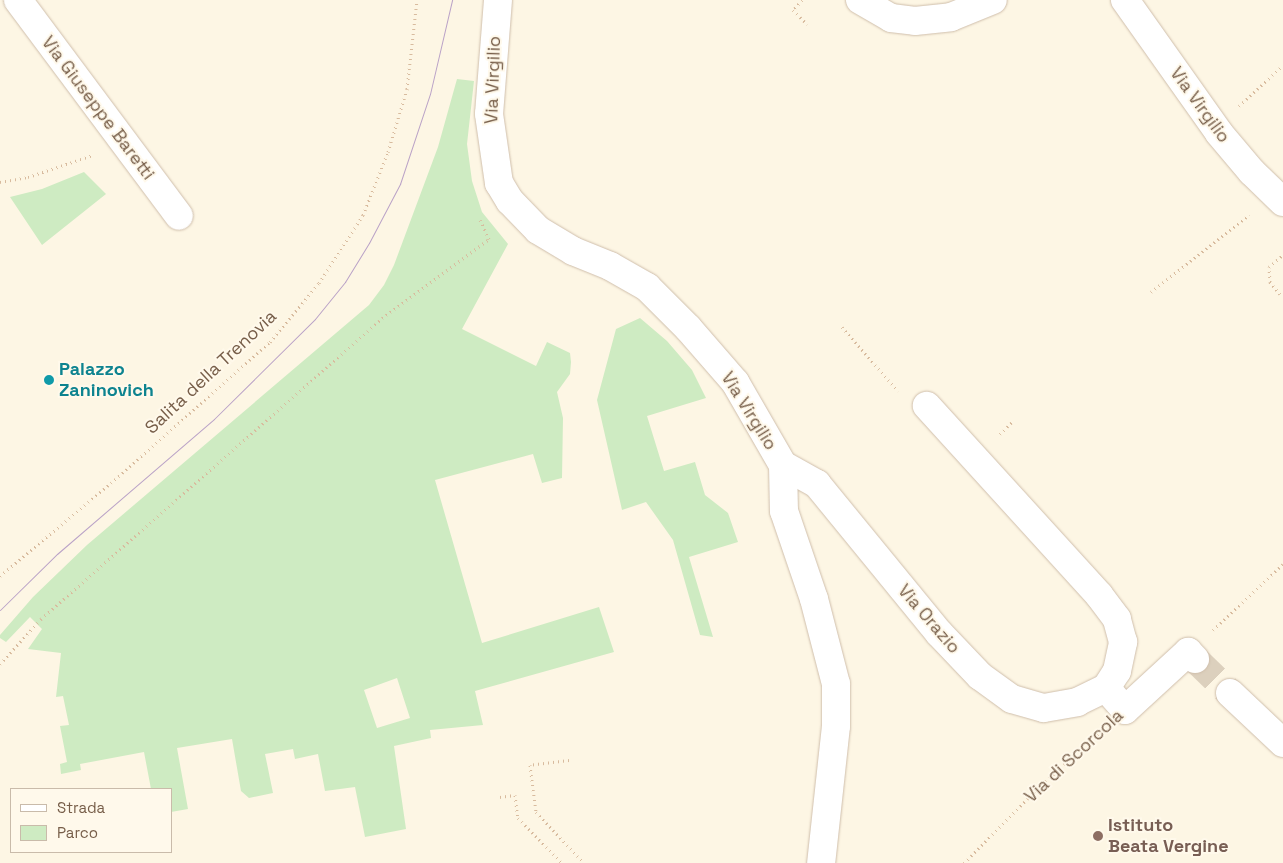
<!DOCTYPE html>
<html>
<head>
<meta charset="utf-8">
<style>
	body { margin:0 }
	#map { position:relative; width:1283px; height:863px; overflow:hidden; background:#fdf6e4; font-family:"Space Grotesk",sans-serif }
	div>[style] { position:absolute }
	.green>* { inset:0; background:#ceebc2 }
	.minor-tunnel>* { height:28px; margin-top:-14px; transform-origin:0; background:repeating-linear-gradient(90deg,#dcd0bd 0 28px,transparent 0 42px) }
	.path>* { height:3px; margin-top:-1.5px; transform-origin:0; background:repeating-linear-gradient(90deg,#d8bb9e 0 1px,transparent 0 5px) }
	.roads { filter:drop-shadow(0 0 1px #cfbeab) drop-shadow(0 0 1px #cfbeab) }
	.minor>* { height:28px; margin:-14px; padding:0 14px; transform-origin:14px; border-radius:14px; background:#fff }
	.tram>* { height:1px; margin:-0.5px; padding:0 0.5px; transform-origin:0.5px; border-radius:0.5px; background:#baa2c7 }
	.dots>* { width:14px; height:14px; translate:-50% -50%; box-sizing:border-box; border:2px solid #fff9eb; border-radius:50% }
	span { translate:-50% -50%; white-space:nowrap; text-align:center; line-height:1.15; -webkit-text-stroke:4px #fff9eb; paint-order:stroke }
	.street-label { font-size:18px; color:#775e49 }
	.culture-label { font-size:18px; color:#0d838f; font-weight:700 }
	.left { translate:0 -50%; text-align:left }
	.education-label { font-size:18px; color:#785e54; font-weight:700 }
	.legend { position:absolute; left:10px; top:788px; width:162px; height:65px; box-sizing:border-box; background:#fff9eb; border:1px solid #c9bbaa; margin:0; padding:6px 9px; list-style:none; font-size:15px; color:#775e49 }
	.legend li { display:flex; align-items:center; gap:10px; height:25px }
	.legend b { width:25px; border:1px solid #c9bbaa }
</style>
</head>
<body>
<div id="map">
	<div class="green">
		<div style="clip-path:polygon(evenodd,457px 79px,474px 81px,467px 144px,472px 181px,482px 212px,508px 244px,462px 329px,536px 366px,547px 342px,570px 353px,571px 362px,570px 374px,557px 392px,563px 418px,562px 478px,542px 483px,533px 454px,435px 480px,482px 643px,599px 607px,614px 652px,475px 691px,483px 725px,430px 730px,431px 738px,394px 746px,406px 829px,365px 837px,355px 787px,325px 791px,318px 754px,295px 759px,293px 749px,265px 754px,273px 793px,249px 798px,241px 791px,232px 739px,177px 748px,188px 809px,171px 812px,171px 789px,151px 789px,144px 752px,80px 764px,81px 770px,61px 774px,60px 764px,67px 762px,60px 726px,69px 725px,63px 696px,56px 697px,61px 653px,28px 649px,42px 629px,30px 617px,6px 642px,0 638px,0 635px,33px 597px,87px 545px,369px 305px,384px 285px,394px 265px,438px 147px,457px 79px,397px 678px,410px 718px,377px 728px,364px 690px,397px 678px)"></div>
		<div style="clip-path:polygon(84px 172px,106px 194px,42px 245px,10px 197px,42px 189px)"></div>
		<div style="clip-path:polygon(640px 318px,667px 341px,692px 370px,706px 398px,647px 416px,664px 471px,695px 462px,705px 495px,728px 513px,738px 542px,689px 557px,713px 637px,700px 635px,673px 540px,646px 502px,622px 510px,597px 400px,616px 329px)"></div>
	</div>
	<div class="minor-tunnel">
		<div style="left:1195px;top:659px;width:49px;rotate:44.2deg"></div>
	</div>
	<div class="path">
		<div style="left:802px;top:0;width:13px;rotate:132deg"></div>
		<div style="left:793px;top:10px;width:20px;rotate:45deg"></div>
		<div style="left:1239px;top:106px;width:57px;rotate:-42.9deg"></div>
		<div style="left:0;top:182px;width:28px;rotate:-10deg"></div>
		<div style="left:28px;top:177px;width:69px;rotate:-18.7deg"></div>
		<div style="left:1151px;top:292px;width:125px;rotate:-38.2deg"></div>
		<div style="left:1280px;top:294px;width:16px;rotate:-130deg"></div>
		<div style="left:1270px;top:282px;width:15px;rotate:-94deg"></div>
		<div style="left:1269px;top:267px;width:18px;rotate:-41deg"></div>
		<div style="left:842px;top:327px;width:85px;rotate:48.8deg"></div>
		<div style="left:1000px;top:434px;width:17px;rotate:-45deg"></div>
		<div style="left:0;top:576px;width:145px;rotate:-40deg"></div>
		<div style="left:111px;top:483px;width:213px;rotate:-41.6deg"></div>
		<div style="left:270px;top:342px;width:77px;rotate:-50.3deg"></div>
		<div style="left:319px;top:283px;width:81px;rotate:-57.1deg"></div>
		<div style="left:363px;top:215px;width:68px;rotate:-68.4deg"></div>
		<div style="left:388px;top:152px;width:66px;rotate:-73.2deg"></div>
		<div style="left:407px;top:89px;width:90px;rotate:-83.6deg"></div>
		<div style="left:1213px;top:630px;width:96px;rotate:-43.3deg"></div>
		<div style="left:0;top:664px;width:61px;rotate:-47.7deg"></div>
		<div style="left:41px;top:619px;width:455px;rotate:-41.4deg"></div>
		<div style="left:382px;top:318px;width:133px;rotate:-36.4deg"></div>
		<div style="left:489px;top:239px;width:21px;rotate:-115deg"></div>
		<div style="left:569px;top:760px;width:39px;rotate:173deg"></div>
		<div style="left:530px;top:765px;width:47px;rotate:82.7deg"></div>
		<div style="left:536px;top:812px;width:70px;rotate:46.7deg"></div>
		<div style="left:500px;top:797px;width:15px;rotate:-8deg"></div>
		<div style="left:515px;top:795px;width:23px;rotate:83deg"></div>
		<div style="left:518px;top:818px;width:63px;rotate:45.6deg"></div>
		<div style="left:964px;top:863px;width:105px;rotate:-45.4deg"></div>
		<div style="left:1038px;top:788px;width:84px;rotate:-42.1deg"></div>
	</div>
	<div class="roads">
		<div class="minor">
			<div style="left:18px;top:0;width:269px;rotate:53.3deg"></div>
			<div style="left:498px;top:0;width:114px;rotate:94.5deg"></div>
			<div style="left:489px;top:114px;width:70px;rotate:81.8deg"></div>
			<div style="left:499px;top:183px;width:21px;rotate:59deg"></div>
			<div style="left:510px;top:201px;width:40px;rotate:46deg"></div>
			<div style="left:538px;top:230px;width:41px;rotate:31deg"></div>
			<div style="left:573px;top:251px;width:40px;rotate:22deg"></div>
			<div style="left:610px;top:266px;width:43px;rotate:29.6deg"></div>
			<div style="left:647px;top:287px;width:58px;rotate:45deg"></div>
			<div style="left:688px;top:328px;width:72px;rotate:49deg"></div>
			<div style="left:735px;top:382px;width:96px;rotate:60deg"></div>
			<div style="left:783px;top:465px;width:46px;rotate:88.8deg"></div>
			<div style="left:784px;top:511px;width:93px;rotate:71.2deg"></div>
			<div style="left:814px;top:599px;width:88px;rotate:75.5deg"></div>
			<div style="left:836px;top:684px;width:42px;rotate:90deg"></div>
			<div style="left:836px;top:726px;width:138px;rotate:96.2deg"></div>
			<div style="left:860px;top:0;width:36px;rotate:30deg"></div>
			<div style="left:891px;top:18px;width:24px;rotate:7deg"></div>
			<div style="left:915px;top:21px;width:36px;rotate:-6deg"></div>
			<div style="left:951px;top:17px;width:45px;rotate:-22deg"></div>
			<div style="left:1125px;top:0;width:163px;rotate:54.7deg"></div>
			<div style="left:1219px;top:133px;width:51px;rotate:49.8deg"></div>
			<div style="left:1252px;top:172px;width:43px;rotate:44.1deg"></div>
			<div style="left:783px;top:465px;width:39px;rotate:29deg"></div>
			<div style="left:817px;top:484px;width:193px;rotate:50.7deg"></div>
			<div style="left:939px;top:633px;width:59px;rotate:46.4deg"></div>
			<div style="left:980px;top:676px;width:39px;rotate:36deg"></div>
			<div style="left:1012px;top:699px;width:33px;rotate:16deg"></div>
			<div style="left:1044px;top:708px;width:34px;rotate:-10deg"></div>
			<div style="left:1077px;top:702px;width:32px;rotate:-26deg"></div>
			<div style="left:1106px;top:688px;width:20px;rotate:-57deg"></div>
			<div style="left:1117px;top:671px;width:30px;rotate:-78deg"></div>
			<div style="left:1123px;top:642px;width:24px;rotate:-105deg"></div>
			<div style="left:1117px;top:619px;width:30px;rotate:-127deg"></div>
			<div style="left:1099px;top:595px;width:256px;rotate:-132.3deg"></div>
			<div style="left:1106px;top:688px;width:29px;rotate:49deg"></div>
			<div style="left:1125px;top:710px;width:86px;rotate:-42.6deg"></div>
			<div style="left:1188px;top:652px;width:10px;rotate:45deg"></div>
			<div style="left:1230px;top:693px;width:73px;rotate:43.3deg"></div>
		</div>
	</div>
	<div class="tram">
		<div style="left:0;top:610px;width:80px;rotate:-44.5deg"></div>
		<div style="left:57px;top:554px;width:207px;rotate:-40.7deg"></div>
		<div style="left:214px;top:419px;width:142px;rotate:-44.7deg"></div>
		<div style="left:315px;top:319px;width:48px;rotate:-51deg"></div>
		<div style="left:345px;top:282px;width:46px;rotate:-58.4deg"></div>
		<div style="left:369px;top:243px;width:67px;rotate:-62.3deg"></div>
		<div style="left:400px;top:184px;width:95px;rotate:-71.6deg"></div>
		<div style="left:430px;top:94px;width:97px;rotate:-76.8deg"></div>
	</div>
	<div class="dots">
		<div style="left:49px;top:380px;background:#0f9aa8"></div>
		<div style="left:1098px;top:836px;background:#8d6e63"></div>
	</div>
	<div class="street-label">
		<span style="left:493px;top:80px;rotate:-88deg">Via Virgilio</span>
		<span style="left:1200px;top:105px;rotate:54deg">Via Virgilio</span>
		<span style="left:98px;top:108px;rotate:53deg">Via Giuseppe Baretti</span>
		<span style="left:211px;top:372px;rotate:-43deg">Salita della Trenovia</span>
		<span style="left:749px;top:411px;rotate:58deg">Via Virgilio</span>
		<span style="left:929px;top:619px;rotate:49deg">Via Orazio</span>
		<span style="left:1074px;top:756px;rotate:-43deg">Via di Scorcola</span>
	</div>
	<div class="culture-label">
		<span class="left" style="left:59px;top:380px">Palazzo<br>Zaninovich</span>
	</div>
	<div class="education-label">
		<span class="left" style="left:1108px;top:836px">Istituto<br>Beata Vergine</span>
	</div>
	<ul class="legend">
	<li><b style="height:6px;background:#fff"></b>Strada</li>
	<li><b style="height:14px;background:#ceebc2"></b>Parco</li>
	</ul>
</div>
</body>
</html>
